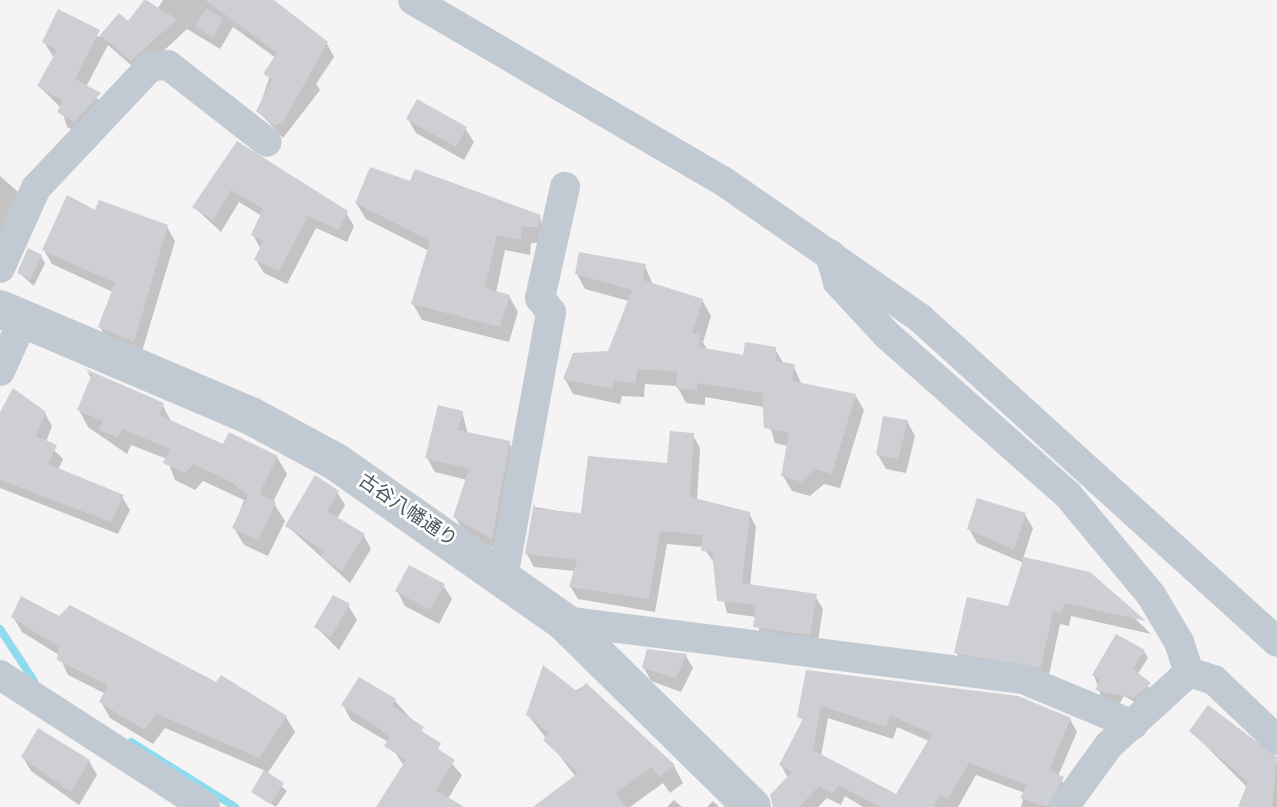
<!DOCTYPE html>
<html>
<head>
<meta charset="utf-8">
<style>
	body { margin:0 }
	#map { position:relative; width:1277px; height:807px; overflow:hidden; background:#f5f3f3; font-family:Mulish,"Noto Sans JP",sans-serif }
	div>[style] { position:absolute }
	.shadow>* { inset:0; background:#0003 }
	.stream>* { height:8px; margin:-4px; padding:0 4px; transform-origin:4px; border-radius:4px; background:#90daee }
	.building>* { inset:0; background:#cdcfd5 }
	.minor>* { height:30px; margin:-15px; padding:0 15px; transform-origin:15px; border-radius:15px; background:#c1cad2 }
	.tertiary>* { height:38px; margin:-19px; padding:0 19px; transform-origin:19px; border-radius:19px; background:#c1cad2 }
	span { translate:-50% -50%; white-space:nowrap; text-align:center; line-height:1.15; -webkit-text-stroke:5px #fff; paint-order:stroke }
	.street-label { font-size:19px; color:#4a5661 }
</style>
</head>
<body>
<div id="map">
	<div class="shadow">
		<div style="clip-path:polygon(146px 0,158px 8px,163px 0,265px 0,327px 44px,334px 57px,316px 84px,320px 90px,283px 138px,258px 111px,276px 58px,233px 27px,220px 49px,187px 29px,140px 73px,108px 45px,86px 87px,108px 109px,83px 135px,67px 127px,61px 108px,39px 86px,54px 58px,44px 42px,102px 36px,128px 24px)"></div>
		<div style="clip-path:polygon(408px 119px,465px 128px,474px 142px,464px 160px,416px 133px)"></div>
		<div style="clip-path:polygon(237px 143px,346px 213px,354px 226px,347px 242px,316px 228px,287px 284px,264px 273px,256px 260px,260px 248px,253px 235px,262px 216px,239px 202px,221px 232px,194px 207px)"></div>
		<div style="clip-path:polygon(0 176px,25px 198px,0 254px)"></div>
		<div style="clip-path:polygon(411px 183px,540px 217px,546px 243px,531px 243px,530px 255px,505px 250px,496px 293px,509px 296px,518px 312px,509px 342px,422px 320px,413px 304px,429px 251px,366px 219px,356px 203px)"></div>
		<div style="clip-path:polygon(96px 212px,167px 227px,175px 241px,141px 355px,108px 341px,100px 327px,113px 292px,52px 264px,44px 250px)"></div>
		<div style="clip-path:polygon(41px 256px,45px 263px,34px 286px,19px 273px)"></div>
		<div style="clip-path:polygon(645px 266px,653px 285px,702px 300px,711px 316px,703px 342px,708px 351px,744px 357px,775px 349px,784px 364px,793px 365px,802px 385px,855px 395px,864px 410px,840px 488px,824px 484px,810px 496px,792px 491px,783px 476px,788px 446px,775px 443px,764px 407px,705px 397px,705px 405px,686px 403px,677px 386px,645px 384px,644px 397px,622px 396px,620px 404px,573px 394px,565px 379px,609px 353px,629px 301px,585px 289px,577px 274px)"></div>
		<div style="clip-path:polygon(87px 372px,162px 404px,172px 423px,224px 446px,277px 457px,287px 474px,273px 502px,285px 521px,268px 556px,244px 545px,234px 528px,244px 500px,203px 481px,195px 490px,175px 480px,167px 459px,131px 445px,127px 454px,88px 427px,79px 410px,92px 379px)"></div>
		<div style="clip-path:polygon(462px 412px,468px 434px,509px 443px,517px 457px,500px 552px,464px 532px,455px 517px,467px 480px,435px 472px,427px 458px)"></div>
		<div style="clip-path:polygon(45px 413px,52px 426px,46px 442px,63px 459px,58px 470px,122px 497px,130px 510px,118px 534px,0 488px,0 418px)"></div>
		<div style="clip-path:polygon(907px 421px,915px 436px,906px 473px,886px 469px,878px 455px)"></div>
		<div style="clip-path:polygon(693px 435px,700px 448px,697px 500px,749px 513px,756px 527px,750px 586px,815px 596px,823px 609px,817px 647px,762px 640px,756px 617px,727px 613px,715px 564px,703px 547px,667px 544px,655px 612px,578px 599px,570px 586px,575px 571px,534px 567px,527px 554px,535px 507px,583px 515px,669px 465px)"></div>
		<div style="clip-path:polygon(337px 492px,345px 505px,337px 519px,364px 536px,371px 549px,350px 583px,287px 526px)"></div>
		<div style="clip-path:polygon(1025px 515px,1033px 528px,1023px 559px,1089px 574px,1151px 634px,1071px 616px,1069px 626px,1060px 624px,1048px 680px,964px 666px,956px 652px,1010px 608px,1024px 563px,977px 543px,969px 529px)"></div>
		<div style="clip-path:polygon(443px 585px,452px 599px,439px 624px,405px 606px,397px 591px)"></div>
		<div style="clip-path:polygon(348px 605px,357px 620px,339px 650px,316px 627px)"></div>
		<div style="clip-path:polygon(13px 617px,59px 618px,286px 717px,295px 732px,267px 774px,287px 791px,276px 807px,253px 792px,266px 771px,165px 728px,153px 744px,110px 718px,101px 702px,106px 694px,68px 675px,59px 655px,22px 632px)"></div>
		<div style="clip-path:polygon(1144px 651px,1148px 658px,1137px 675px,1153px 691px,1138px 704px,1124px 696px,1119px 705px,1101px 697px,1094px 675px)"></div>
		<div style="clip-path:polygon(686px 656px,693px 668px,681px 692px,651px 681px,644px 668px)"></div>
		<div style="clip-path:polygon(evenodd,807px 672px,1070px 719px,1077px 732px,1058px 776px,1070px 791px,1063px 807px,1021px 807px,1025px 793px,976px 775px,958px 807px,863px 807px,845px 796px,841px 805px,827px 798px,818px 807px,774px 807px,788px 778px,781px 765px,802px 724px,807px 672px,828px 718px,893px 739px,897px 727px,929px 741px,897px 796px,821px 756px,828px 718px)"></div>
		<div style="clip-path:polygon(586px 685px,674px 766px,683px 783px,670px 793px,663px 783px,630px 807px,542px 807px,576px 777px,528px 715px)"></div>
		<div style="clip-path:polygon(395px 701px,462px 775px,443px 807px,378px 807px,404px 766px,388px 742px,351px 720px,343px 705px)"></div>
		<div style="clip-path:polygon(1191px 731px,1277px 762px,1277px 807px,1250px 807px,1248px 788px)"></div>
		<div style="clip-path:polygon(23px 757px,89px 761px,97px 775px,79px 805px,31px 771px)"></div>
		<div style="clip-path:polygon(674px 800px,682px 807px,667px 807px)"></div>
		<div style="clip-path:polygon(713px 801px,719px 807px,707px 807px)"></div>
	</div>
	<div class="stream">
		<div style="left:0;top:629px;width:62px;rotate:56.8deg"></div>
		<div style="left:131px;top:742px;width:123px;rotate:32deg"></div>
	</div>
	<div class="building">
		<div style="clip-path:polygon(144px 0,177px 19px,131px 61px,100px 35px,119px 13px,128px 21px)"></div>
		<div style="clip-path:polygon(205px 0,274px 0,328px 42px,283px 122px,275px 126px,256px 111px,272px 79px,263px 74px,277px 53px)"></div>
		<div style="clip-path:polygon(206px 8px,223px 18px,213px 37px,195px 27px)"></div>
		<div style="clip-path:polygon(58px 9px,100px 30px,75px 79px,101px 93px,74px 122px,57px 112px,63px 101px,37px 86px,57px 50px,42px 42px)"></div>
		<div style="clip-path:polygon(417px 99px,467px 127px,456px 147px,406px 119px)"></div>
		<div style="clip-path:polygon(237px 141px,348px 211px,339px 230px,308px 216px,279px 271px,254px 260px,263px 241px,251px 235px,263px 209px,231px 190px,213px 220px,192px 207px)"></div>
		<div style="clip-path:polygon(370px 167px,410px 181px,415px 169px,541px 215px,538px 227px,522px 227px,521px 240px,497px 235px,485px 288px,510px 295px,500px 327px,411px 304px,430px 241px,355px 203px)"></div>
		<div style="clip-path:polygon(67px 195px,95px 210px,99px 200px,168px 225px,134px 342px,98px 327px,115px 283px,42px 250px)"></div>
		<div style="clip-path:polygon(28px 248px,42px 255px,30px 280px,17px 273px)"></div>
		<div style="clip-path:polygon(579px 252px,646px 264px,643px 280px,703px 299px,692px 333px,700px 333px,699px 347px,743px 355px,745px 342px,776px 347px,776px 361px,795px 364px,792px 381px,856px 394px,832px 474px,815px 469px,801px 482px,781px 476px,789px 433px,764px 428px,762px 393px,697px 383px,697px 390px,676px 388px,677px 372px,637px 369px,636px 383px,614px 381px,612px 389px,563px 379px,573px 353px,608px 351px,632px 290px,575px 274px)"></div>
		<div style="clip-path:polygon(83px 368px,164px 403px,159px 415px,223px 444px,229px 432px,278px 456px,259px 494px,276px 502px,258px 540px,232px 528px,248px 495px,233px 483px,193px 464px,185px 473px,163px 463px,170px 449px,122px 429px,118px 438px,99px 430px,103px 421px,77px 410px,92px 374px)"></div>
		<div style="clip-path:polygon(13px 388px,46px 412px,36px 436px,57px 445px,48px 464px,124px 495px,111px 522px,0 480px,0 412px)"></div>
		<div style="clip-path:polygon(438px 405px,463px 411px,458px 430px,510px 441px,492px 539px,453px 517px,469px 469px,425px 458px)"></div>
		<div style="clip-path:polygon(883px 416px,908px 420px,898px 459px,876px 455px)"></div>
		<div style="clip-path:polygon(670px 431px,694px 433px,690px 497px,750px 512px,742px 583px,817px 594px,810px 635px,753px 627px,756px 605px,717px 601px,712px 552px,701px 551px,703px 535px,660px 531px,649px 599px,569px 587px,577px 560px,525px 554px,534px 502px,535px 509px,581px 513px,588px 456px,667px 463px)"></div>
		<div style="clip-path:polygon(315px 475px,339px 491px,327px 511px,365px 534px,342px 571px,321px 557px,325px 551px,285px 526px)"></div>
		<div style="clip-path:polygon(977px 498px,1026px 513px,1014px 550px,967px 529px)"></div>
		<div style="clip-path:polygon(1024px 557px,1090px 572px,1146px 621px,1064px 603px,1062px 613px,1053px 611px,1041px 668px,954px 653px,967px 597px,1008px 606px)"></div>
		<div style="clip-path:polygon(409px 565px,445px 584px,430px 610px,395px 591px)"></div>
		<div style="clip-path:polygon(333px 595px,350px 604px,331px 637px,314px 627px)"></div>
		<div style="clip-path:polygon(21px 596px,59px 616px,70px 605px,216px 682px,221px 675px,287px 716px,259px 758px,157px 714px,144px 730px,99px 702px,108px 685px,57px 660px,59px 647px,11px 617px)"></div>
		<div style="clip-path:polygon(1116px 634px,1145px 650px,1133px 669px,1151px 683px,1134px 698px,1095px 690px,1100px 680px,1092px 675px)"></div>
		<div style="clip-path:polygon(647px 649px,687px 654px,676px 678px,642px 668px)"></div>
		<div style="clip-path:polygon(543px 665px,578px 692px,586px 683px,675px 765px,659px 777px,652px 767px,616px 793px,626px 807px,533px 807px,578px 773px,543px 740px,549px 733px,526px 715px)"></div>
		<div style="clip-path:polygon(evenodd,806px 670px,1018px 696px,1071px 718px,1049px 770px,1064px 777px,1047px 807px,1020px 798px,1027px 785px,969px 763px,948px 799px,940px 794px,934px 807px,880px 807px,838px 785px,833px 794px,819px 786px,799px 807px,773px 807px,770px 795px,792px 772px,779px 765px,803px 719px,797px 717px,806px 670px,821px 706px,886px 727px,890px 715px,932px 734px,896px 794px,813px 750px,821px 706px)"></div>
		<div style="clip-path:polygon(359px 677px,396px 699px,392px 706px,424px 727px,421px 731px,441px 743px,438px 749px,455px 760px,436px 790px,464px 807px,376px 807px,406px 760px,384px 746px,389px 738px,380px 729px,341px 705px)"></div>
		<div style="clip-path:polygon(1208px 705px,1277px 757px,1272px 807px,1238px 807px,1248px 782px,1189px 731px)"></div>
		<div style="clip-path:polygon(38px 728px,90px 760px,71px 792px,21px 757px)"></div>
		<div style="clip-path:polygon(264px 770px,284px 783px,270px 804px,251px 792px)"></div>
	</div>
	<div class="minor">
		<div style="left:413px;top:0;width:359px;rotate:30.3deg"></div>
		<div style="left:723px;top:181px;width:240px;rotate:34.8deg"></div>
		<div style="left:920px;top:318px;width:482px;rotate:42.2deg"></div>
		<div style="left:830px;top:254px;width:29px;rotate:74deg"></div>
		<div style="left:838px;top:282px;width:72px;rotate:47.2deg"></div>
		<div style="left:887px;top:335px;width:242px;rotate:41.5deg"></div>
		<div style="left:1068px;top:495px;width:130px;rotate:50.3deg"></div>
		<div style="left:1151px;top:595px;width:55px;rotate:59.2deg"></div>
		<div style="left:1179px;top:642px;width:32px;rotate:72deg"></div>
		<div style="left:1189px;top:672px;width:108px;rotate:137.6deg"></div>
		<div style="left:1109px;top:745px;width:77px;rotate:126deg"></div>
		<div style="left:0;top:268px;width:88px;rotate:-65.8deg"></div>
		<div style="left:36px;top:188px;width:168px;rotate:-46.7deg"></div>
		<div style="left:151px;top:66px;width:17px;rotate:-3deg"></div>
		<div style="left:168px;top:65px;width:125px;rotate:37.9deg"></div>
		<div style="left:0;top:371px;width:58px;rotate:-65.6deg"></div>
		<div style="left:503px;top:577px;width:269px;rotate:-79.7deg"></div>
		<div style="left:551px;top:312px;width:18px;rotate:-128deg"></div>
		<div style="left:540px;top:298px;width:114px;rotate:-77.3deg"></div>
		<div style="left:563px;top:621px;width:464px;rotate:7.2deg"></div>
		<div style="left:1023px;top:679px;width:119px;rotate:22.7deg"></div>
		<div style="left:1189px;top:672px;width:26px;rotate:18deg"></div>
		<div style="left:1214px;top:680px;width:87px;rotate:43.6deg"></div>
		<div style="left:0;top:675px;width:244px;rotate:32.8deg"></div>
	</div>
	<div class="tertiary">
		<div style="left:0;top:309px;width:273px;rotate:23.1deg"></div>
		<div style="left:251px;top:416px;width:97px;rotate:28.4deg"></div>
		<div style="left:336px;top:462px;width:277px;rotate:35deg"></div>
		<div style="left:563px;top:621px;width:265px;rotate:44.5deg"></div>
	</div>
	<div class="street-label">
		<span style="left:408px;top:510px;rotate:34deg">古谷八幡通り</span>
	</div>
</div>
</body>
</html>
